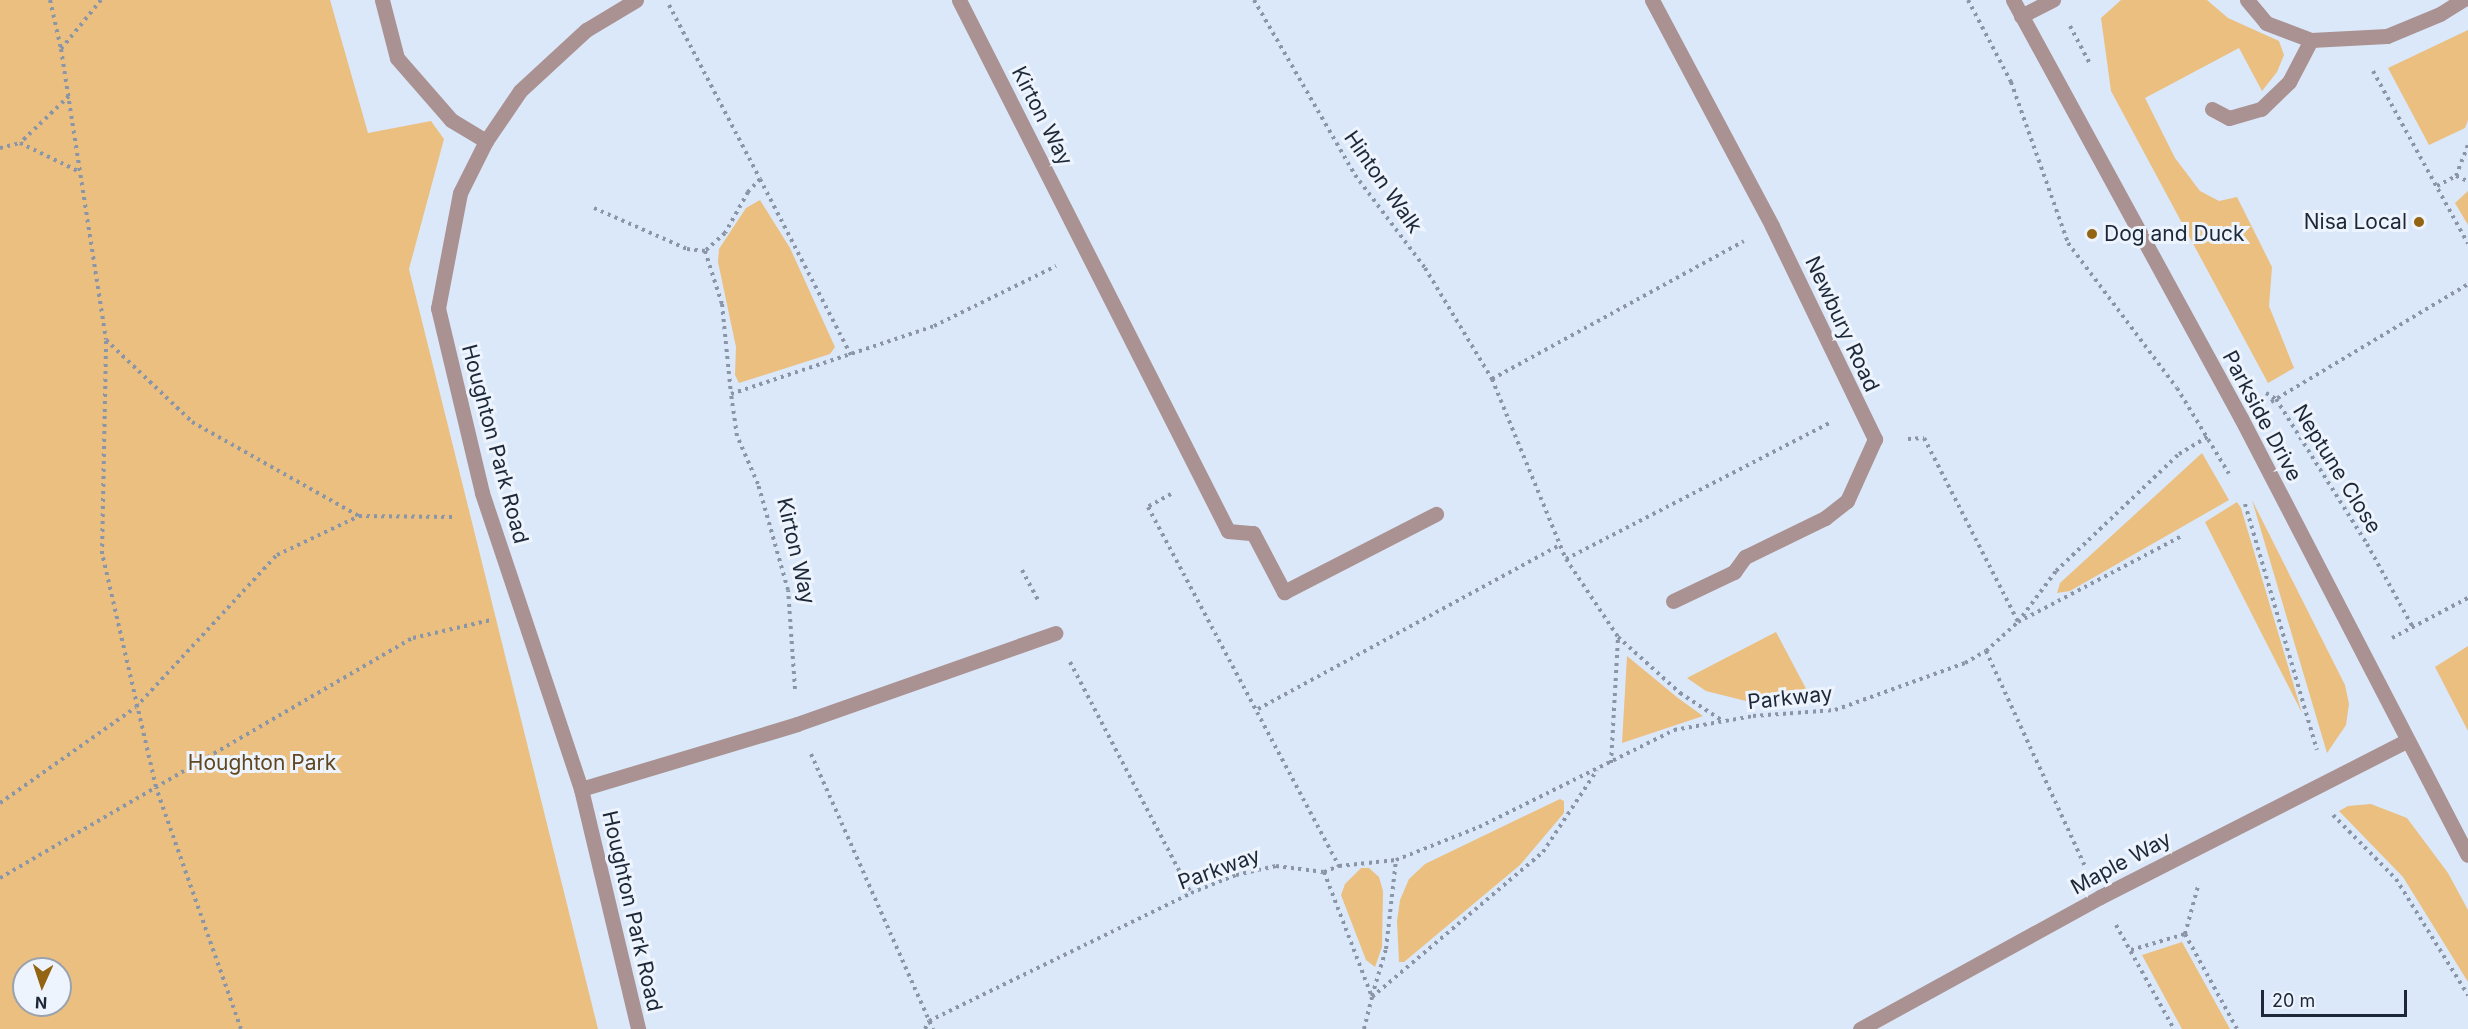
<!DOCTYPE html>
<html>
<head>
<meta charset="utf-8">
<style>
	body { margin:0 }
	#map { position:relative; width:2468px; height:1029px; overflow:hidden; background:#dbe8f9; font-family:Inter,sans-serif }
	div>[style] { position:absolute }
	.green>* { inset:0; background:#eabf80 }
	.path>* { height:4px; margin-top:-2px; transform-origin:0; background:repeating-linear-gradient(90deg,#8a96a7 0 3px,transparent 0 7.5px) }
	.lane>* { height:15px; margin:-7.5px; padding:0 7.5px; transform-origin:7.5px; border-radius:7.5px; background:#aa9192 }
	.street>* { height:15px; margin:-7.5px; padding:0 7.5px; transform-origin:7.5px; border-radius:7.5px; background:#aa9192 }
	.dots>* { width:16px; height:16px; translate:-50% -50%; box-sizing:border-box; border:3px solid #eef4fd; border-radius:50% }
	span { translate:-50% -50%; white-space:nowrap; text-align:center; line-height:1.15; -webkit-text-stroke:6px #eef4fd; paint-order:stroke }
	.street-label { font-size:21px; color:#1c2737 }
	.poi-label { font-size:21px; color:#1c2737 }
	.right { translate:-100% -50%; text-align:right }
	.left { translate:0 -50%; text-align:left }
	.park-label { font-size:21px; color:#614720 }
	.north { position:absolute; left:12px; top:957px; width:60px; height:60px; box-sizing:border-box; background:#eef4fd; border:2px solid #9aa2ae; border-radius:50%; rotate:183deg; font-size:16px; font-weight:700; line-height:24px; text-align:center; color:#1c2737 }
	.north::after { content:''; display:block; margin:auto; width:21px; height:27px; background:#936512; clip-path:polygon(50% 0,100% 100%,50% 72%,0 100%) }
	.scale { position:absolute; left:2261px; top:990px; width:146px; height:27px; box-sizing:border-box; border:3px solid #1c2737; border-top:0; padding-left:8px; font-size:18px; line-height:21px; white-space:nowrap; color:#1c2737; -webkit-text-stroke:4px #eef4fd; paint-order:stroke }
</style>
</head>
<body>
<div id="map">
	<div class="green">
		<div style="clip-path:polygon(evenodd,0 0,330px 0,368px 133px,431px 121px,444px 139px,409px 269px,598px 1029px,0 1029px,0 0,24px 969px,60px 969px,60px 1005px,24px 1005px,24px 969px)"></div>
		<div style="clip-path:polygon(2121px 0,2207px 0,2228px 18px,2279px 41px,2284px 55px,2277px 72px,2262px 91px,2239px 48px,2145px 98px,2175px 158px,2200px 191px,2219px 201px,2237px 197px,2272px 267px,2269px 306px,2294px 368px,2268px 383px,2111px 91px,2101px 18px)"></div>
		<div style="clip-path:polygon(2468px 30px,2468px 120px,2465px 128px,2429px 145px,2388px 68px)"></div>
		<div style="clip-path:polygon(2468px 191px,2468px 225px,2455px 203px)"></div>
		<div style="clip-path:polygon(760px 200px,790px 248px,835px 347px,830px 354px,739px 383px,735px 375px,736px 347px,718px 262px,719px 249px,746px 208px)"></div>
		<div style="clip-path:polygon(2202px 453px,2229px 500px,2070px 591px,2057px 593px,2060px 583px)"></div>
		<div style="clip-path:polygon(2252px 500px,2345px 685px,2349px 704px,2346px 725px,2327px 753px)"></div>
		<div style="clip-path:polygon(2237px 502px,2241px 508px,2302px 713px,2205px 522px)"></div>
		<div style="clip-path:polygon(1776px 632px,1812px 700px,1750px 702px,1706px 691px,1687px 678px)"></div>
		<div style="clip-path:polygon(2468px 646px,2468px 731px,2435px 667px)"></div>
		<div style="clip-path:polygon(1627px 656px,1678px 698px,1703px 716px,1622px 743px)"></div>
		<div style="clip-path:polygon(1560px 799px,1564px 801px,1564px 813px,1520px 865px,1404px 962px,1399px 962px,1397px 921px,1400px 900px,1409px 879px,1425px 864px)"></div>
		<div style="clip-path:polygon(2371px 804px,2407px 818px,2448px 873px,2468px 910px,2468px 982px,2403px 877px,2339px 811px,2348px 806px)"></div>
		<div style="clip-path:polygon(1361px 868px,1369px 868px,1379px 877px,1383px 891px,1382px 947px,1375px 967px,1366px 960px,1341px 895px,1345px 884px)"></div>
		<div style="clip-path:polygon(2182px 942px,2230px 1029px,2182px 1029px,2142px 955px)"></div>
	</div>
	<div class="path">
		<div style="left:50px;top:0;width:50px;rotate:77.3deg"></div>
		<div style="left:101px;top:0;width:63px;rotate:129.2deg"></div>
		<div style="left:61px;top:49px;width:294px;rotate:81.2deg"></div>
		<div style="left:1254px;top:0;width:202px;rotate:60deg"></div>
		<div style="left:1355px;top:175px;width:116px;rotate:53deg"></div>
		<div style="left:1425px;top:268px;width:130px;rotate:58.9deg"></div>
		<div style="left:1492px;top:379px;width:195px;rotate:67.7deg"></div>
		<div style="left:1566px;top:559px;width:94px;rotate:56.3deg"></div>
		<div style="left:1618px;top:637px;width:84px;rotate:42.1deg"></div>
		<div style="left:1680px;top:693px;width:51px;rotate:33.1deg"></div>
		<div style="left:1968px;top:0;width:93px;rotate:62.3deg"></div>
		<div style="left:2011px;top:82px;width:171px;rotate:70.5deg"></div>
		<div style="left:2068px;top:243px;width:181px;rotate:53.1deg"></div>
		<div style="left:2177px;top:388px;width:100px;rotate:58.8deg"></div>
		<div style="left:669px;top:5px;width:196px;rotate:62.4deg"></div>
		<div style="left:760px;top:179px;width:18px;rotate:133deg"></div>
		<div style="left:748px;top:192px;width:47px;rotate:119.3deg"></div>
		<div style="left:725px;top:233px;width:27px;rotate:138deg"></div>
		<div style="left:705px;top:251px;width:56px;rotate:72.2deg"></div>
		<div style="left:722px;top:304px;width:90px;rotate:84.3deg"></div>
		<div style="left:2070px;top:26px;width:41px;rotate:62.2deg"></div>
		<div style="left:2373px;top:71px;width:197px;rotate:61.2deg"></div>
		<div style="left:69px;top:96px;width:68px;rotate:136.2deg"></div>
		<div style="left:20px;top:143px;width:67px;rotate:25.8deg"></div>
		<div style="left:0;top:148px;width:21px;rotate:-14deg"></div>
		<div style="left:2456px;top:176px;width:33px;rotate:-69deg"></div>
		<div style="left:760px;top:179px;width:198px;rotate:62.7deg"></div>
		<div style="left:2437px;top:186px;width:21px;rotate:-28deg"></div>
		<div style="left:2456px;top:176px;width:13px;rotate:23deg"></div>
		<div style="left:594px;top:208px;width:102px;rotate:23.8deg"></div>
		<div style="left:687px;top:249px;width:18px;rotate:6deg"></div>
		<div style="left:1492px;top:379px;width:287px;rotate:-28.7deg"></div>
		<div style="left:2266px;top:393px;width:12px;rotate:31deg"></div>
		<div style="left:2276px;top:399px;width:171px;rotate:57.9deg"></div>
		<div style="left:2367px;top:544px;width:94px;rotate:61.2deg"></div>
		<div style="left:2271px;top:402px;width:230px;rotate:-30.9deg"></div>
		<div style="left:1908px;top:439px;width:16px;rotate:-4deg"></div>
		<div style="left:1924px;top:438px;width:207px;rotate:62.9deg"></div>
		<div style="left:2018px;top:622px;width:64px;rotate:-53.3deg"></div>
		<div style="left:2056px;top:571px;width:170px;rotate:-43.6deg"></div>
		<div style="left:2179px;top:454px;width:35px;rotate:-31deg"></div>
		<div style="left:1171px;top:494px;width:26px;rotate:151deg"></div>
		<div style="left:1148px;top:507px;width:407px;rotate:62deg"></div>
		<div style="left:2245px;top:504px;width:256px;rotate:73.7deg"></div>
		<div style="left:1566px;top:559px;width:296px;rotate:-27.3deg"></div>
		<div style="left:1022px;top:570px;width:36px;rotate:62deg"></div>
		<div style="left:2392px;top:638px;width:86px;rotate:-27.8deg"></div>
		<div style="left:1986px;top:651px;width:239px;rotate:65.3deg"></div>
		<div style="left:1070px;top:662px;width:261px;rotate:62.4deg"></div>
		<div style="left:795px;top:689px;width:99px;rotate:-94deg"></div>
		<div style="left:788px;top:590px;width:110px;rotate:-105.8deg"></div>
		<div style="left:758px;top:484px;width:52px;rotate:-113.6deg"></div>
		<div style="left:737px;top:436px;width:42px;rotate:-98.1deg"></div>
		<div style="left:731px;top:394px;width:214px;rotate:-18.5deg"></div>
		<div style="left:934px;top:326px;width:136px;rotate:-26.2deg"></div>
		<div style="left:1258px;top:709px;width:344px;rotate:-28.5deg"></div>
		<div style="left:811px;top:754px;width:301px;rotate:66.1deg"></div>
		<div style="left:1611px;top:763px;width:126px;rotate:-86.8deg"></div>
		<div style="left:0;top:803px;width:166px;rotate:-35.2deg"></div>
		<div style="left:136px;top:707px;width:207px;rotate:-47.2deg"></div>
		<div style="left:277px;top:555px;width:91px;rotate:-25.4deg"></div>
		<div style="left:359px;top:516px;width:95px;rotate:0.6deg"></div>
		<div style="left:2333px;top:815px;width:90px;rotate:45.5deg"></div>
		<div style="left:2396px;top:879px;width:137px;rotate:58.2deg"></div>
		<div style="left:1324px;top:872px;width:134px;rotate:69deg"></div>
		<div style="left:0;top:878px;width:478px;rotate:-30.2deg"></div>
		<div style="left:413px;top:638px;width:80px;rotate:-13deg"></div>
		<div style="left:2116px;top:925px;width:119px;rotate:60.9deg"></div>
		<div style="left:2185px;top:934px;width:108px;rotate:61.3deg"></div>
		<div style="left:2185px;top:934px;width:50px;rotate:-74.8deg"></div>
		<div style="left:2131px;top:950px;width:56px;rotate:-16.5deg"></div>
		<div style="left:1372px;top:996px;width:49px;rotate:-73.4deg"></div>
		<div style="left:1386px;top:949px;width:90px;rotate:-83.6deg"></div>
		<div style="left:241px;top:1029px;width:256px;rotate:-109.4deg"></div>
		<div style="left:156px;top:787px;width:239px;rotate:-103deg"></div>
		<div style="left:102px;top:554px;width:214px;rotate:-88.9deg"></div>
		<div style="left:106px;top:340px;width:119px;rotate:43.6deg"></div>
		<div style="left:192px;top:422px;width:192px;rotate:29.4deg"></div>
		<div style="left:925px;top:1029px;width:9px;rotate:-63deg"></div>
		<div style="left:929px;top:1021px;width:292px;rotate:-26deg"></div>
		<div style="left:1191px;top:893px;width:48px;rotate:-21.8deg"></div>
		<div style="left:1236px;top:875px;width:41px;rotate:-12.7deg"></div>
		<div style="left:1276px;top:866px;width:48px;rotate:7.1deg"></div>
		<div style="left:1324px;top:872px;width:16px;rotate:-22deg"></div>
		<div style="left:1339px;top:866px;width:57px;rotate:-6deg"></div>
		<div style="left:1396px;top:860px;width:89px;rotate:-21.7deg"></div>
		<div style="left:1479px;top:827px;width:218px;rotate:-26.4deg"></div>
		<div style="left:1674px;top:730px;width:80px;rotate:-10deg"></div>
		<div style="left:1753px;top:716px;width:82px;rotate:-4.2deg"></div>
		<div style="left:1835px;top:710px;width:138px;rotate:-19.9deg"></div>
		<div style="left:1965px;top:663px;width:24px;rotate:-30deg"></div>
		<div style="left:1986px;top:651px;width:43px;rotate:-42.2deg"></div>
		<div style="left:2018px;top:622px;width:185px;rotate:-27.7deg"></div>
		<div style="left:1364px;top:1029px;width:33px;rotate:-76deg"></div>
		<div style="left:1372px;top:997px;width:224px;rotate:-40.3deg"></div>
		<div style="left:1543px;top:852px;width:98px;rotate:-56.6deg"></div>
	</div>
	<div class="lane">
		<div style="left:382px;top:0;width:60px;rotate:75.5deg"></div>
		<div style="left:397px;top:58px;width:82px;rotate:48.9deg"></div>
		<div style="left:451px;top:120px;width:41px;rotate:31deg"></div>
		<div style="left:2212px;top:109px;width:19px;rotate:28deg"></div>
		<div style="left:2229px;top:118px;width:33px;rotate:-16deg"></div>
		<div style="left:2261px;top:109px;width:39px;rotate:-44deg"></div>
		<div style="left:2289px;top:82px;width:47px;rotate:-62.4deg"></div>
		<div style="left:1228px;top:531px;width:25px;rotate:5deg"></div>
		<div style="left:1253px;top:533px;width:67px;rotate:62.3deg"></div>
		<div style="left:1284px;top:592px;width:171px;rotate:-27.2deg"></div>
		<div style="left:1673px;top:601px;width:68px;rotate:-25.4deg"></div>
		<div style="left:1734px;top:572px;width:19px;rotate:-54deg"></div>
		<div style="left:1745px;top:557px;width:89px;rotate:-26deg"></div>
		<div style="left:1825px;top:518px;width:28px;rotate:-38deg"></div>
		<div style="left:1847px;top:501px;width:68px;rotate:-65.7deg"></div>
	</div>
	<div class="street">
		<div style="left:636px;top:0;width:58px;rotate:149deg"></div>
		<div style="left:586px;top:30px;width:90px;rotate:137.3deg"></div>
		<div style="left:520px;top:91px;width:60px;rotate:124.2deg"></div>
		<div style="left:486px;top:141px;width:58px;rotate:116.6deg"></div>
		<div style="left:460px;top:193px;width:117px;rotate:100.8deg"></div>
		<div style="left:438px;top:308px;width:190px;rotate:76.6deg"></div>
		<div style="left:482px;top:493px;width:312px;rotate:71.5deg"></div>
		<div style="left:581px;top:789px;width:247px;rotate:76.6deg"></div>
		<div style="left:959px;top:0;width:595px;rotate:63.13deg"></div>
		<div style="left:1652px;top:0;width:256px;rotate:62deg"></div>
		<div style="left:1772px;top:226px;width:237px;rotate:64.2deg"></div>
		<div style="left:2013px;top:0;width:476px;rotate:61.4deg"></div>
		<div style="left:2241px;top:418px;width:492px;rotate:62.6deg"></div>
		<div style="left:2247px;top:0;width:30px;rotate:50deg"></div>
		<div style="left:2266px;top:23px;width:48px;rotate:20.7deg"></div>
		<div style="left:2311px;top:40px;width:76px;rotate:-3deg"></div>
		<div style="left:2387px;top:36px;width:57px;rotate:-22.5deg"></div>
		<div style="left:2440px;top:14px;width:26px;rotate:-32deg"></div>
		<div style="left:2021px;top:16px;width:36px;rotate:-27deg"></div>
		<div style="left:581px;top:789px;width:226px;rotate:-16.7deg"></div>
		<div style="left:797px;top:724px;width:274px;rotate:-19.4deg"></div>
		<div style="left:1860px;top:1029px;width:274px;rotate:-28.8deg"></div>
		<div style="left:2100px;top:897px;width:343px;rotate:-27deg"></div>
	</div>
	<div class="dots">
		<div style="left:2419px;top:222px;background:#936512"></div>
		<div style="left:2092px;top:234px;background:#936512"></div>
	</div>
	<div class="street-label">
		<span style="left:1042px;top:116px;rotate:63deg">Kirton Way</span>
		<span style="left:1383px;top:182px;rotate:55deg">Hinton Walk</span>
		<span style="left:1842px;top:324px;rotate:65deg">Newbury Road</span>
		<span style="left:2262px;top:416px;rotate:62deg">Parkside Drive</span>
		<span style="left:495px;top:444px;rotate:75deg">Houghton Park Road</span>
		<span style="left:2337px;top:469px;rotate:58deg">Neptune Close</span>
		<span style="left:796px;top:551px;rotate:77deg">Kirton Way</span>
		<span style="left:1790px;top:698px;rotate:-6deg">Parkway</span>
		<span style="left:2121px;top:863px;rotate:-28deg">Maple Way</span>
		<span style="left:1219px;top:869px;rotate:-20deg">Parkway</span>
		<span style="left:632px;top:911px;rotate:77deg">Houghton Park Road</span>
	</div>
	<div class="poi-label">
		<span class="right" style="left:2407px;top:222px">Nisa Local</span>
		<span class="left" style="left:2104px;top:234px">Dog and Duck</span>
	</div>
	<div class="park-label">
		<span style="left:262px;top:763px">Houghton Park</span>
	</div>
	<div class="north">N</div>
	<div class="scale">20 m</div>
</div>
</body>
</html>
